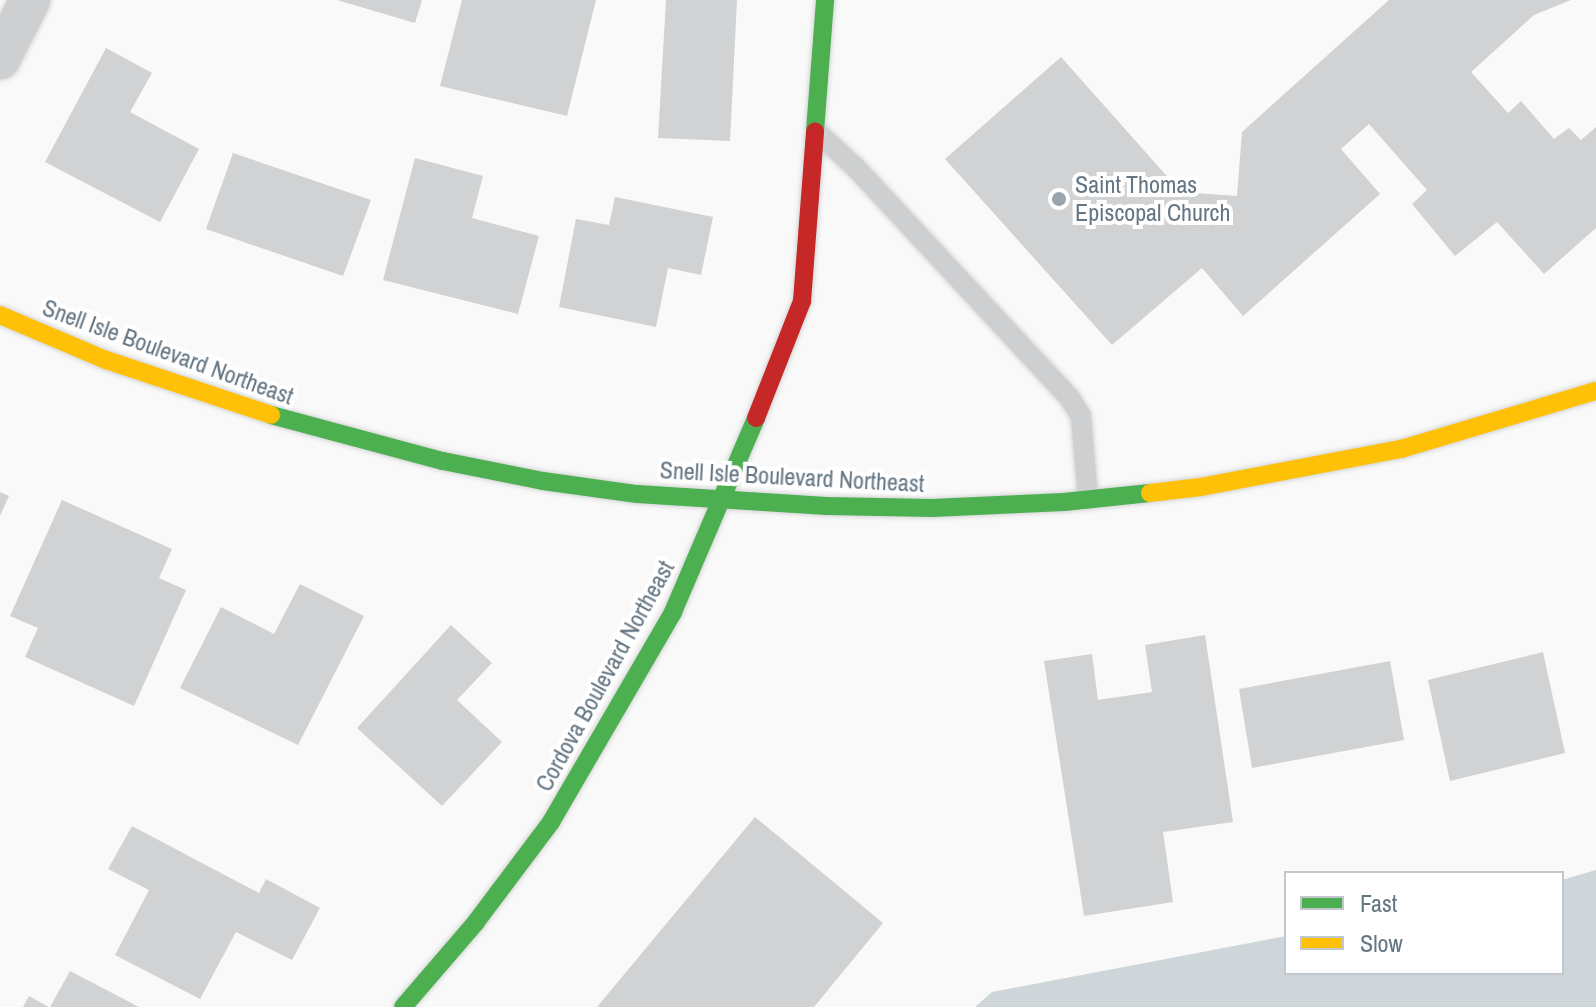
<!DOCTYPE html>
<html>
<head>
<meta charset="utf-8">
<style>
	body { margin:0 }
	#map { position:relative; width:1596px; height:1007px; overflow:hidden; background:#f9f9f9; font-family:"Archivo Narrow",sans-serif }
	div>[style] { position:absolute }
	.water>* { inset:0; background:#ced6d9 }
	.building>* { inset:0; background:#d0d2d3 }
	.roads { filter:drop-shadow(0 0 2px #d5d6d7) drop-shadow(0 0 2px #d5d6d7) }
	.lane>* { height:20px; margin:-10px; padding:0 10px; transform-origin:10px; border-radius:10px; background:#cecfd0 }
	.street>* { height:40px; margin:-20px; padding:0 20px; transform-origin:20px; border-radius:20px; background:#cecfd0 }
	.fast>* { height:18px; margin:-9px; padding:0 9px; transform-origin:9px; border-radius:9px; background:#4caf50 }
	.slow>* { height:18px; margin:-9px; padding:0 9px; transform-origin:9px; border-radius:9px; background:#ffc107 }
	.jam>* { height:18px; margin:-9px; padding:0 9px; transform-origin:9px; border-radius:9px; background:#c62828 }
	.dots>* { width:22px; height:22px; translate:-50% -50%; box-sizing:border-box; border:4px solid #fff; border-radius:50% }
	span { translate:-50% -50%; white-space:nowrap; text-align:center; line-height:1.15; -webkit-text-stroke:8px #fff; paint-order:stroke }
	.poi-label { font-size:24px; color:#657683 }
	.left { translate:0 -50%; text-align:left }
	.street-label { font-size:24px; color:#657683 }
	.legend { position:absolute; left:1284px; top:871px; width:280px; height:104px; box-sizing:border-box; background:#fff; border:2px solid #c1c8cd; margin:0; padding:10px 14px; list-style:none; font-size:24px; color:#657683 }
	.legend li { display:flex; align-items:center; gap:16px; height:40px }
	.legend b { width:40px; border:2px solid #c1c8cd }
</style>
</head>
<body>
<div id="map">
	<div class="water">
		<div style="clip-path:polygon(1596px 870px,1596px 1007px,975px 1007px,992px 992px,1286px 936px,1286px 973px,1562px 973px,1562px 880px)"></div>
	</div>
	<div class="building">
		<div style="clip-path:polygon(337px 0,422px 0,415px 23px)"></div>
		<div style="clip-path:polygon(462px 0,596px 0,567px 116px,440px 86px)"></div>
		<div style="clip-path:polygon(666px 0,737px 0,730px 141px,658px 138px)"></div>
		<div style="clip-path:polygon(1389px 0,1571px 0,1534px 15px,1471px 72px,1508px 113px,1521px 101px,1554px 139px,1569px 128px,1581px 140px,1596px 127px,1596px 228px,1544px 274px,1497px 222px,1455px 256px,1412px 204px,1427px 190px,1369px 124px,1341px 149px,1380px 194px,1243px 316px,1202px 268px,1112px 345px,945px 159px,1061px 57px,1181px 192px,1237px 196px,1242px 132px)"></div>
		<div style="clip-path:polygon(106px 48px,152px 73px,130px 112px,199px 149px,160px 222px,45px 162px)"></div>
		<div style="clip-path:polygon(233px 153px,371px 200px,343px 276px,206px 229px)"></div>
		<div style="clip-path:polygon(415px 158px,483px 176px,472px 218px,539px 236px,518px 314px,383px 280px)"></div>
		<div style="clip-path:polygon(615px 197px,713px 217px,701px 275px,668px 268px,656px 327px,559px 307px,576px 219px,609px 225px)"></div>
		<div style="clip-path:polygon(0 492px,9px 496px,0 516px)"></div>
		<div style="clip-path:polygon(62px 500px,172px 549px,159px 578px,186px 590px,134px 706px,25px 657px,38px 628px,10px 616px)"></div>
		<div style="clip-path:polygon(300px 584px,364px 616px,298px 745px,180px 688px,221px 607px,274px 634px)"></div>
		<div style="clip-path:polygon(451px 625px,492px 663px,457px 700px,502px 742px,442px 806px,357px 728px)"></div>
		<div style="clip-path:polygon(1205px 635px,1233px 822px,1163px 832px,1173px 902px,1084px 916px,1044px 661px,1092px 654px,1098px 700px,1152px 692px,1145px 645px)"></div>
		<div style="clip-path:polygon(1543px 652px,1565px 753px,1450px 781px,1428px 680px)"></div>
		<div style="clip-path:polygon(1390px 661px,1404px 740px,1252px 768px,1239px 689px)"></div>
		<div style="clip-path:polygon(755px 817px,883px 923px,814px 1007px,597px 1007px)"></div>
		<div style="clip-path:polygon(132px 826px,259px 893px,266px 879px,320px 908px,292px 960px,236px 932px,200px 999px,115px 955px,149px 890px,108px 869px)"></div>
		<div style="clip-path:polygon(70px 971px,139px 1007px,50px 1007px)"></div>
		<div style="clip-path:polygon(29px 996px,49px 1007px,23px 1007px)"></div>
	</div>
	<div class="roads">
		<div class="lane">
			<div style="left:818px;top:133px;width:53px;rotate:42.7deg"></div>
			<div style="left:857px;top:169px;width:311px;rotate:47.1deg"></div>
			<div style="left:1069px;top:397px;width:22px;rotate:58deg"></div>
			<div style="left:1081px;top:416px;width:83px;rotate:85.2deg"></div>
		</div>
		<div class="street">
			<div style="left:0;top:59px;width:66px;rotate:-63deg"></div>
		</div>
		<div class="fast">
			<div style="left:815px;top:131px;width:131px;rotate:-85.6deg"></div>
			<div style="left:271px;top:415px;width:178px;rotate:15deg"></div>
			<div style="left:443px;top:461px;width:102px;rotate:11.3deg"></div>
			<div style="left:543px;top:481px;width:95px;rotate:7.9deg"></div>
			<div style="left:637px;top:494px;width:190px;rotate:3.6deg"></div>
			<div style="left:827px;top:506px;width:105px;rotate:1.1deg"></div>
			<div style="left:932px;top:508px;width:132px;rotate:-2.6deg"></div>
			<div style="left:1064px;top:502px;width:86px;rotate:-6deg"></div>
			<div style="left:403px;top:1007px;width:112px;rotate:-49.3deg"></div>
			<div style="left:476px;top:922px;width:125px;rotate:-53.1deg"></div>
			<div style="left:551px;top:822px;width:243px;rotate:-59.8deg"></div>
			<div style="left:673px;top:612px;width:211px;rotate:-66.8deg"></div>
		</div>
		<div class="slow">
			<div style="left:0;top:315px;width:115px;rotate:23deg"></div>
			<div style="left:106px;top:360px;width:174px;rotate:18.4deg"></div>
			<div style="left:1150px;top:493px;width:51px;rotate:-6.7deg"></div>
			<div style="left:1201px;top:487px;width:204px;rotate:-10.8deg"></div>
			<div style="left:1401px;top:449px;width:203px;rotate:-16.6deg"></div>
		</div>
		<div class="jam">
			<div style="left:756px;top:418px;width:126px;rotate:-68.5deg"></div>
			<div style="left:802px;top:301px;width:170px;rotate:-85.6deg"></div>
		</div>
	</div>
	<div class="dots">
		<div style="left:1059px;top:199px;background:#99a4ac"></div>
	</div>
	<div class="poi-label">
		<span class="left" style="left:1075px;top:199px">Saint Thomas<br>Episcopal Church</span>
	</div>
	<div class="street-label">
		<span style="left:168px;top:352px;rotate:20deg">Snell Isle Boulevard Northeast</span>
		<span style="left:792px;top:477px;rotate:3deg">Snell Isle Boulevard Northeast</span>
		<span style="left:605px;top:676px;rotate:-61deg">Cordova Boulevard Northeast</span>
	</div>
	<ul class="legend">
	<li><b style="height:10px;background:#4caf50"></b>Fast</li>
	<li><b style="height:10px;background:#ffc107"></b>Slow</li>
	</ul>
</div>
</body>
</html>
